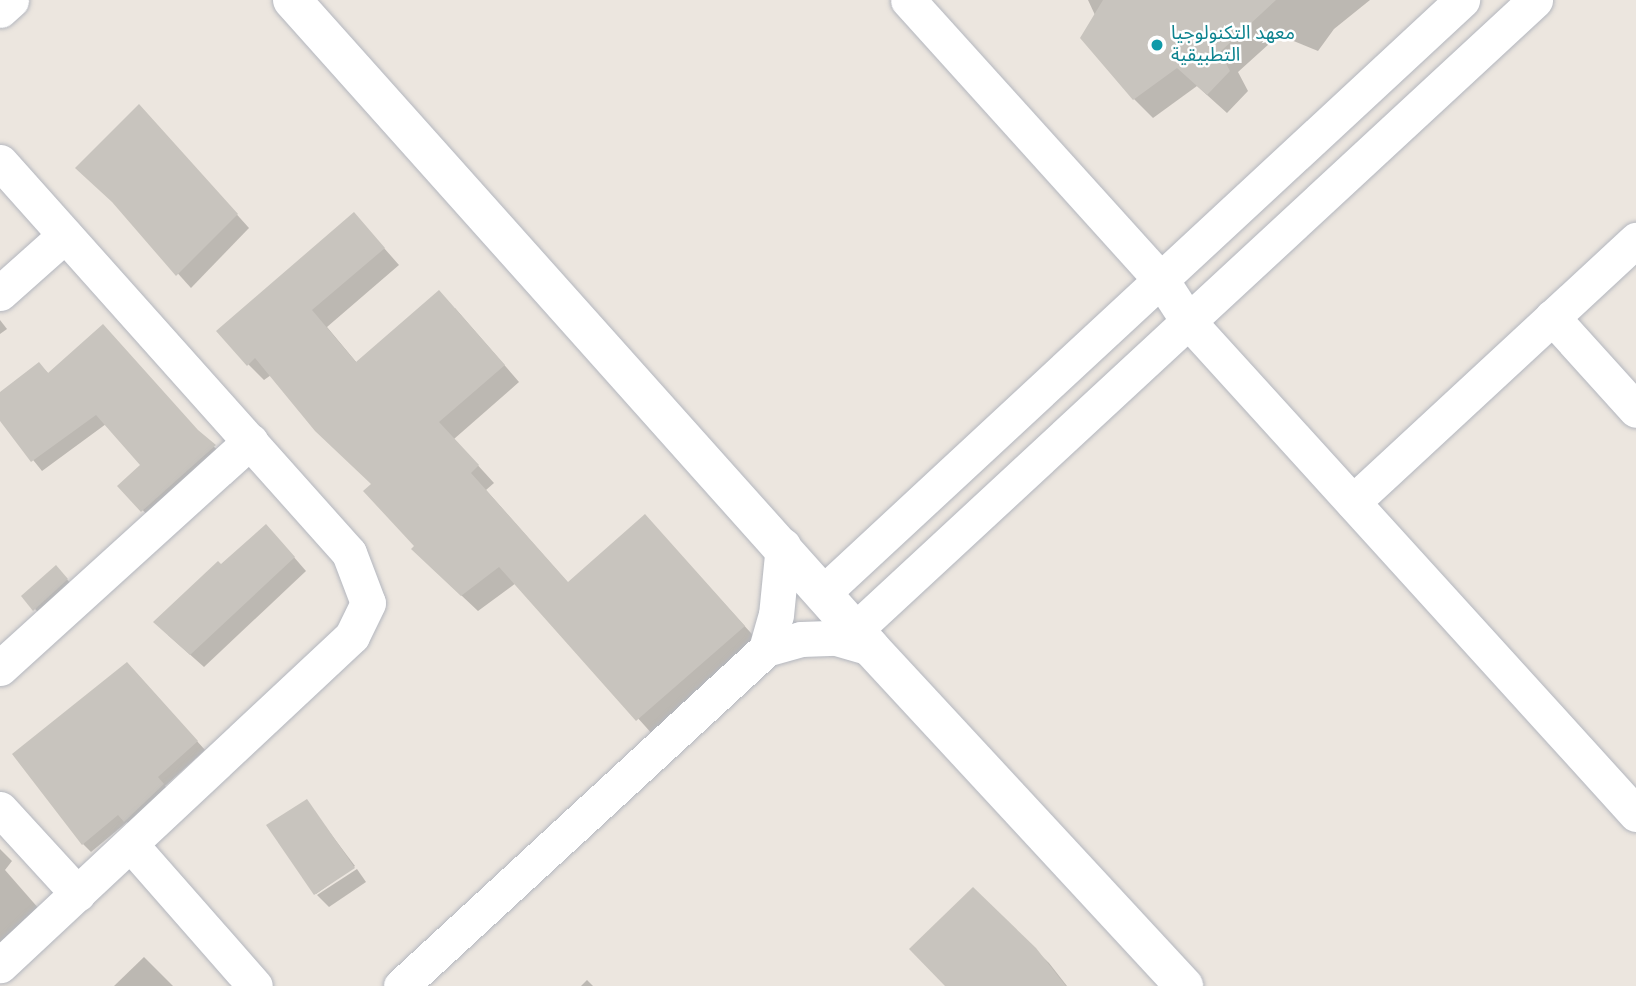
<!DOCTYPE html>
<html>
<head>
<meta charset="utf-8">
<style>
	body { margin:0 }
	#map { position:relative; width:1636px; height:986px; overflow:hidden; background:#ece6df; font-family:"Nunito Sans","Noto Sans Arabic",sans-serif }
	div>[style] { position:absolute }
	.shadow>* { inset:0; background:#0003 }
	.building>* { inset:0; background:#c8c4be }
	.roads { filter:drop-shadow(0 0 2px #b3b6be) drop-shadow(0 0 2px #b3b6be) }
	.minor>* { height:35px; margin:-17.5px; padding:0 17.5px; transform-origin:17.5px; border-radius:17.5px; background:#fff }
	.secondary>* { height:38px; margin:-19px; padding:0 19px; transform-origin:19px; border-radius:19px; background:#fff }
	.dots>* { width:19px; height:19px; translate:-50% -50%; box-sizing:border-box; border:4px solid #fff; border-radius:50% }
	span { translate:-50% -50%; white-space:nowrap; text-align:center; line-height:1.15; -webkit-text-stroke:5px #fff; paint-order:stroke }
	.culture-label { font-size:19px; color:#0d838f }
	.left { translate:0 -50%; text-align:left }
</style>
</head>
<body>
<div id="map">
	<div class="shadow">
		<div style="clip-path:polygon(1088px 0,1370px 0,1334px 29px,1318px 51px,1279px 35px,1238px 72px,1248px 91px,1227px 113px,1197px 86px,1153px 118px,1134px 99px)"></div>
		<div style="clip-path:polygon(152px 120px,249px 228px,191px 288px,119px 208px)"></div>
		<div style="clip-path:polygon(354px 214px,399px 265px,327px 327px,357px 363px,455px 308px,519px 382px,454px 439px,494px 483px,486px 490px,569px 584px,645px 516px,760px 643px,654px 736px,516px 583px,478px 611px,429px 565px,373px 484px,271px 375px,264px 380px,248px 364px)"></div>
		<div style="clip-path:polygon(0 320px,7px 329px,0 334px)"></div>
		<div style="clip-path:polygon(39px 364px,49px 374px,201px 435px,224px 456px,153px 521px,120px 486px,142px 465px,106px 424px,42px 471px,0 419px,0 394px)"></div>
		<div style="clip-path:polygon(279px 540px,306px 571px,204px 667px,168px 635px,221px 566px)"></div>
		<div style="clip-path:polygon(56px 568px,80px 593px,48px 622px,35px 609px)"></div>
		<div style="clip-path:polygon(135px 672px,205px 750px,165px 786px,171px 793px,133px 828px,127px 822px,91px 852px,83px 844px)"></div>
		<div style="clip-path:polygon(306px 801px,355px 866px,316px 894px,269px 826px)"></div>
		<div style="clip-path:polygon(0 849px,12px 861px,5px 870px,40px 910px,0 945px)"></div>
		<div style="clip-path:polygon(357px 869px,366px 882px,329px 907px,317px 895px)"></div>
		<div style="clip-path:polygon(973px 890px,1049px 963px,1067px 986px,948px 986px)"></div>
		<div style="clip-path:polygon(144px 957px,173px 986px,114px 986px)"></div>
		<div style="clip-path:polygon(587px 980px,593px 986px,581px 986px)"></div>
	</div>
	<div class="building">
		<div style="clip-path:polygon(1103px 0,1276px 0,1220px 52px,1230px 71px,1207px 95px,1177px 68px,1133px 100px,1080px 38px)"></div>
		<div style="clip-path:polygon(139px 104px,238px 214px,176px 276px,112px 202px,75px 168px)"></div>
		<div style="clip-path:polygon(354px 212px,385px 248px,312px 310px,356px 362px,439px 290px,505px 365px,439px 422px,479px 465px,471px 473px,568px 582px,645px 514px,745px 626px,636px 721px,499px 567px,461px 596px,411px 549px,414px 546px,363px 491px,371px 484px,315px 431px,255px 358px,247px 366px,216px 331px)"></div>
		<div style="clip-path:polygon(103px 324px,198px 430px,216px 445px,141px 512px,117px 486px,140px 465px,96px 415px,31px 462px,0 421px,0 392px,39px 362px,48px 373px)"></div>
		<div style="clip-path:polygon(266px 524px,295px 557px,190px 655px,153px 622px,218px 561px,221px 564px)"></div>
		<div style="clip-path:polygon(56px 565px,68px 579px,33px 611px,21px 596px)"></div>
		<div style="clip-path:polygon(127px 662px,198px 741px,158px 777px,164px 784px,124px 822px,118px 815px,82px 845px,12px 754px)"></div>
		<div style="clip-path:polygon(307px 799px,355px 868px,314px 895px,266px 825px)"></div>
		<div style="clip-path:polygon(973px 887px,1036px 948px,1066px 986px,945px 986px,909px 949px)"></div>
	</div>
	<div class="roads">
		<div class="minor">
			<div style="left:908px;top:0;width:379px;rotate:47.9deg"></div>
			<div style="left:1162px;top:281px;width:48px;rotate:57deg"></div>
			<div style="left:1188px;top:321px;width:666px;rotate:47.74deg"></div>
			<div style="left:0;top:10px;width:15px;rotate:-42deg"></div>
			<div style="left:0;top:162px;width:524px;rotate:48.25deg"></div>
			<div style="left:349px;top:553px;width:53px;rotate:69.2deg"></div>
			<div style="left:368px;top:603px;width:37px;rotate:116deg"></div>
			<div style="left:352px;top:636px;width:482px;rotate:136.9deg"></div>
			<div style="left:0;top:293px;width:87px;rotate:-41.7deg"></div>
			<div style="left:1552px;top:317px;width:125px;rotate:47.9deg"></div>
			<div style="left:1353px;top:502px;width:386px;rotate:-42.8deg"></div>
			<div style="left:823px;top:593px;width:872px;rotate:-42.86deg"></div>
			<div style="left:855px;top:630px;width:927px;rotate:-42.81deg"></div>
			<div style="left:766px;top:649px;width:35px;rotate:-74deg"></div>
			<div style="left:776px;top:615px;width:70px;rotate:-84.3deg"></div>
			<div style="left:0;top:668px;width:338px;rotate:-42.2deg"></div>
			<div style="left:0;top:809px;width:115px;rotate:47.5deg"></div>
			<div style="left:132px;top:846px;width:186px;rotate:48.7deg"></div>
			<div style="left:401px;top:986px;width:497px;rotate:-42.7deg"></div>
			<div style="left:766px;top:649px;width:36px;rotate:-16deg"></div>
			<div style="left:801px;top:639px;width:35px;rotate:-2deg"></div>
			<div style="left:836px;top:638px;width:36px;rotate:16deg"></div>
		</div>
		<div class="secondary">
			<div style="left:292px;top:0;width:869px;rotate:48.22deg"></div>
			<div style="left:871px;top:648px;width:461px;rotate:47.2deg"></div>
		</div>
	</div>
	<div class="dots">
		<div style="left:1157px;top:45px;background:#0f9aa8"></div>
	</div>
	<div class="culture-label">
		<span class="left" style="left:1171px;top:45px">معهد التكنولوجيا<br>التطبيقية</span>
	</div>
</div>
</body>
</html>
